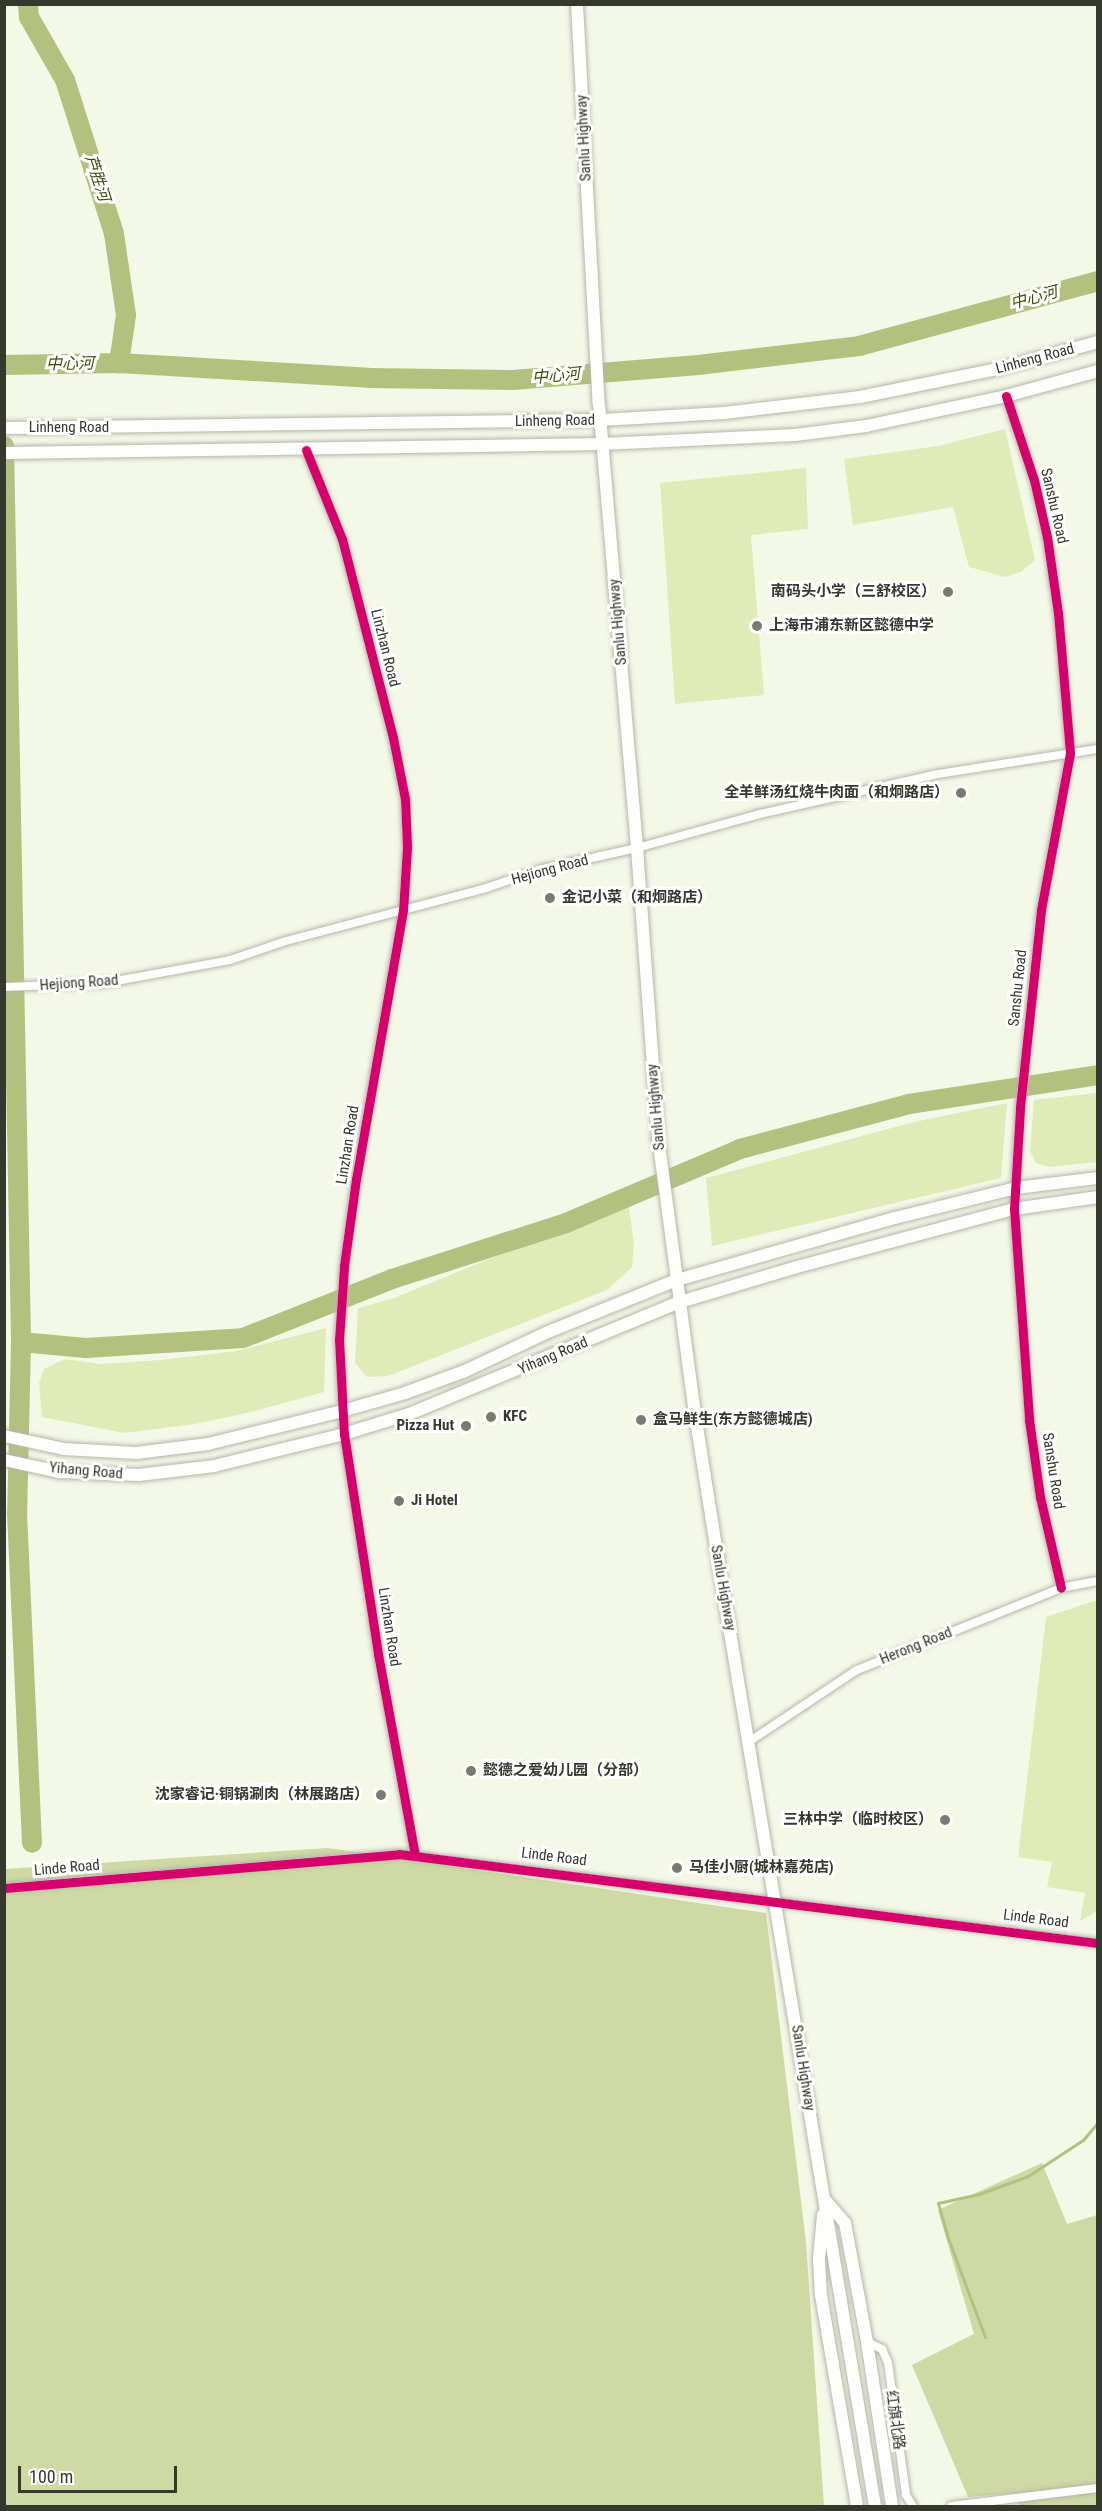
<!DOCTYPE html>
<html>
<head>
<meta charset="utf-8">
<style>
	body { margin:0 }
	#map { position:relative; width:1102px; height:2511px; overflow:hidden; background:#f4f8e7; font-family:"Roboto Condensed","Noto Sans SC",sans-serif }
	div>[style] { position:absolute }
	.green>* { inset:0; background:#e0ecb7 }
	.forest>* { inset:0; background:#ced9a3 }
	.stream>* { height:3px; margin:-1.5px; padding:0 1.5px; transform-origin:1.5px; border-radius:1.5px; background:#b3c17f }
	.river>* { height:20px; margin:-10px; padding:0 10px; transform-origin:10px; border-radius:10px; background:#b3c17f }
	.roads { filter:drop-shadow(0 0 2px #b3b6a9) drop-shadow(0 0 2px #b3b6a9) }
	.street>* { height:8px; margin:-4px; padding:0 4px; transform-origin:4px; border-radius:4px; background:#fdfefb }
	.secondary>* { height:12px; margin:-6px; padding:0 6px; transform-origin:6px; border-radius:6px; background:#fdfefb }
	.cycleway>* { height:9px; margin:-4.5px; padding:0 4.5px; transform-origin:4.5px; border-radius:4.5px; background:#d6006c }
	.dots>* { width:16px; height:16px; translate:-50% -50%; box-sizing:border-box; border:3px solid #fff; border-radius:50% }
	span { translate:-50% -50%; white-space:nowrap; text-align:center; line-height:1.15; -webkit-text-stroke:6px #fff; paint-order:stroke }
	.street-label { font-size:15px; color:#35382c }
	.poi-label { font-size:15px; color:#35382c; font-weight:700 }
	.right { translate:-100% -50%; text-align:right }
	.left { translate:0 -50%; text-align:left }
	.water-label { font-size:16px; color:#3f4a07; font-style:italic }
	.frame { position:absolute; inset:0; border:6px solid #35382c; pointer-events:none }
	.scale { position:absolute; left:18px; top:2466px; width:159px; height:27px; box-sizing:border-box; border:3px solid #35382c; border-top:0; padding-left:8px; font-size:18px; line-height:21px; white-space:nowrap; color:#35382c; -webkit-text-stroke:4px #fff; paint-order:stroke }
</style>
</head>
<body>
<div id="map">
	<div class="green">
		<div style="clip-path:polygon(1005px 429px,1035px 560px,1021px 572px,1005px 577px,969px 567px,953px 507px,853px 525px,844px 459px,938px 446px)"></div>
		<div style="clip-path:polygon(806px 468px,808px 529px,751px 535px,764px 695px,675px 704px,660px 483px)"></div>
		<div style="clip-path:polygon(1097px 1093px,1097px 1162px,1049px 1167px,1036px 1163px,1030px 1151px,1034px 1100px)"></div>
		<div style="clip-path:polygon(1007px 1103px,1001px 1178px,712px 1246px,706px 1178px,914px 1122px)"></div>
		<div style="clip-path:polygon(628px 1202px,634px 1243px,632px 1267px,607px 1290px,388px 1376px,367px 1377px,355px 1363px,358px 1308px,394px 1298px)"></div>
		<div style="clip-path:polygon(326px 1328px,324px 1392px,251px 1412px,195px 1424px,124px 1433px,42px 1417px,39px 1383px,44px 1369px,65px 1359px,101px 1364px,160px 1360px,237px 1351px)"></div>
		<div style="clip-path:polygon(1097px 1600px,1097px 1911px,1080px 1921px,1085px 1893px,1047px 1887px,1052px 1862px,1018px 1857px,1046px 1617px)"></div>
	</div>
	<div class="forest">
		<div style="clip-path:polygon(328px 1848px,766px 1913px,806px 2242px,824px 2506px,5px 2506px,5px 1869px)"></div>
		<div style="clip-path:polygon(1042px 2163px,1067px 2224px,1097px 2215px,1097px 2506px,1019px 2506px,1016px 2493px,968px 2497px,912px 2365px,974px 2334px,938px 2210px)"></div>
	</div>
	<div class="stream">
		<div style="left:985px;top:2337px;width:106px;rotate:-110.5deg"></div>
		<div style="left:948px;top:2238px;width:36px;rotate:-106deg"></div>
		<div style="left:938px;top:2203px;width:42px;rotate:-12.4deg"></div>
		<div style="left:979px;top:2194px;width:52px;rotate:-20.2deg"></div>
		<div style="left:1028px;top:2176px;width:66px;rotate:-33.2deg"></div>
		<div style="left:1083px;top:2140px;width:23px;rotate:-50deg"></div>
	</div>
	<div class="river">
		<div style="left:28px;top:4px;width:13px;rotate:86deg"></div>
		<div style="left:29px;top:17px;width:73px;rotate:60.3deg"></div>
		<div style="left:65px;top:80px;width:162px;rotate:72.3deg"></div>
		<div style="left:114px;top:234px;width:82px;rotate:81.6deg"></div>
		<div style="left:126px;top:315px;width:49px;rotate:98.3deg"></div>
		<div style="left:4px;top:365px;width:115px;rotate:-1deg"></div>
		<div style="left:119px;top:363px;width:250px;rotate:3.4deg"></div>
		<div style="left:369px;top:378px;width:144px;rotate:0.8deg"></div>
		<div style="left:513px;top:380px;width:186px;rotate:-4.6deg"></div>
		<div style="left:698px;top:365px;width:162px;rotate:-6.7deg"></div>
		<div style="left:859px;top:346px;width:248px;rotate:-15.2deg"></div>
		<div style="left:4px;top:446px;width:896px;rotate:88.91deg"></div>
		<div style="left:21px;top:1342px;width:171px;rotate:91.3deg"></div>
		<div style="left:17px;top:1513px;width:330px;rotate:87.4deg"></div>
		<div style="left:21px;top:1342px;width:65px;rotate:5.3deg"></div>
		<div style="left:86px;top:1348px;width:157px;rotate:-3.6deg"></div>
		<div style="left:243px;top:1338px;width:160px;rotate:-21.6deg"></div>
		<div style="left:392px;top:1279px;width:183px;rotate:-17.8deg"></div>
		<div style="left:566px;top:1223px;width:189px;rotate:-23deg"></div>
		<div style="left:740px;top:1149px;width:175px;rotate:-14.9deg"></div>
		<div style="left:909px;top:1104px;width:191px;rotate:-8.7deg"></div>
	</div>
	<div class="roads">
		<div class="street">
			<div style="left:1006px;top:396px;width:89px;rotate:71.6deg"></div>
			<div style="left:1034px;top:480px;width:58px;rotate:77.2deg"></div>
			<div style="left:1047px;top:537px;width:77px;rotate:81.8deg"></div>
			<div style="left:1058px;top:613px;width:141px;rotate:85.1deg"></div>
			<div style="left:1070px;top:753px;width:160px;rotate:100.5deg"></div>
			<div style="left:1041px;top:910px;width:199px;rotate:96.1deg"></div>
			<div style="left:1020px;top:1108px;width:101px;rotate:93.4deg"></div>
			<div style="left:1014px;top:1209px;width:212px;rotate:85.9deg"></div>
			<div style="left:1029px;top:1420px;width:78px;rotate:81.9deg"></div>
			<div style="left:1040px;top:1497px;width:93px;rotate:77deg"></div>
			<div style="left:306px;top:450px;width:96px;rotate:68deg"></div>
			<div style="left:342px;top:539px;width:205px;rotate:75.6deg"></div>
			<div style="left:393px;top:738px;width:62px;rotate:78.9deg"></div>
			<div style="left:405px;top:799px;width:48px;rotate:87.6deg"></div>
			<div style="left:407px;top:847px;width:63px;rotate:93.6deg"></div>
			<div style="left:403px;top:910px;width:273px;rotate:99.9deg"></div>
			<div style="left:356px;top:1179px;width:88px;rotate:97.9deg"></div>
			<div style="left:344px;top:1266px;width:74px;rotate:93.9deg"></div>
			<div style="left:339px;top:1340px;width:94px;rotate:87deg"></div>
			<div style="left:344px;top:1434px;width:223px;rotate:81.2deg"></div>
			<div style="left:378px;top:1654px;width:204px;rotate:79.6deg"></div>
			<div style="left:4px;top:987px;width:101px;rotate:-2.3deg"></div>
			<div style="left:105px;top:983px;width:127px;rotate:-10.4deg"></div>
			<div style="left:230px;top:960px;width:59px;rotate:-18.7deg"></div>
			<div style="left:286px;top:941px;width:207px;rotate:-14.8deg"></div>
			<div style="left:486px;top:888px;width:56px;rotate:-18.8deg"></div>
			<div style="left:539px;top:870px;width:100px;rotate:-12.7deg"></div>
			<div style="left:637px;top:848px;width:128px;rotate:-15.5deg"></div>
			<div style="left:760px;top:814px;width:182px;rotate:-12.7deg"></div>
			<div style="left:938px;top:774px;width:162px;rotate:-8.9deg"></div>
			<div style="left:750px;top:1741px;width:128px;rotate:-33.6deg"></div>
			<div style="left:857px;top:1670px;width:220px;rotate:-21.9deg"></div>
			<div style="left:1061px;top:1588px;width:38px;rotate:-11deg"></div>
			<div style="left:4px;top:1888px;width:396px;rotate:-4.9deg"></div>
			<div style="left:399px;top:1854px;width:705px;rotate:7.26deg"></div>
			<div style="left:867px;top:2342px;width:17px;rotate:25deg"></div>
			<div style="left:882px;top:2349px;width:15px;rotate:67deg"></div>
			<div style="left:888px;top:2363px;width:133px;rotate:82.2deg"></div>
			<div style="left:906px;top:2495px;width:13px;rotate:58deg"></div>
			<div style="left:951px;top:2506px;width:148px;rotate:-7deg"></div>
		</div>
		<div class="secondary">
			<div style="left:577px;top:4px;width:401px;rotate:86.9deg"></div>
			<div style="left:599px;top:404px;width:446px;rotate:85.1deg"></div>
			<div style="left:637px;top:848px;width:290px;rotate:85.8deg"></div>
			<div style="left:658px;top:1137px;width:279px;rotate:82.4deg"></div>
			<div style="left:695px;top:1414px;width:172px;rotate:81deg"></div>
			<div style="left:722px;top:1584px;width:935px;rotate:80.58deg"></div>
			<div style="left:4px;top:428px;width:597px;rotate:-0.77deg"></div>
			<div style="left:601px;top:420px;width:123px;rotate:-3.3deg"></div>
			<div style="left:724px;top:413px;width:137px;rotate:-6.7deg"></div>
			<div style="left:860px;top:397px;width:141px;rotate:-11.5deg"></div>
			<div style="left:998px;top:369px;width:104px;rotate:-15.1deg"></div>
			<div style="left:4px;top:453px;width:598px;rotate:-0.86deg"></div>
			<div style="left:602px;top:444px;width:193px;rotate:-2.7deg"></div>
			<div style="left:795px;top:435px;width:72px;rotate:-7.2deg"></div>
			<div style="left:866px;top:426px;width:143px;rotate:-12.1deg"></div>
			<div style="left:1006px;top:396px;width:95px;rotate:-15.2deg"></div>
			<div style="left:4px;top:1436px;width:61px;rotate:12.2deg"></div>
			<div style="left:64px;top:1449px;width:72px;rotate:3.2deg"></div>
			<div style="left:136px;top:1453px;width:73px;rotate:-7.1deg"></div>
			<div style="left:208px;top:1444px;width:138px;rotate:-13.8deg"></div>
			<div style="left:342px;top:1411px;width:66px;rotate:-15.9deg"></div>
			<div style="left:405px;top:1393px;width:64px;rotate:-20.1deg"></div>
			<div style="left:465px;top:1371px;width:92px;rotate:-25.2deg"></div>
			<div style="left:548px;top:1332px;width:139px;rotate:-22deg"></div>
			<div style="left:677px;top:1280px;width:227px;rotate:-15.9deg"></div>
			<div style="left:895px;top:1218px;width:125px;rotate:-13.9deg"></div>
			<div style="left:1016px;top:1188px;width:83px;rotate:-7deg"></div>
			<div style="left:4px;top:1460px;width:56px;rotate:12.3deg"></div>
			<div style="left:59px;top:1472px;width:80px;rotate:2.1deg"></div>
			<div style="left:139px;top:1475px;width:76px;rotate:-6.8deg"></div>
			<div style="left:214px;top:1466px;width:134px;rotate:-13.8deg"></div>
			<div style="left:344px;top:1434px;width:68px;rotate:-17.1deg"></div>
			<div style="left:409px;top:1414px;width:293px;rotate:-22.5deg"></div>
			<div style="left:680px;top:1302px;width:122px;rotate:-16.7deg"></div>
			<div style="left:797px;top:1267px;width:225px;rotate:-15deg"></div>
			<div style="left:1014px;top:1209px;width:85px;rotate:-8.1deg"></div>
			<div style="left:825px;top:2200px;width:30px;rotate:49deg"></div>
			<div style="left:845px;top:2223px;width:121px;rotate:79.5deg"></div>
			<div style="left:867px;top:2342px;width:166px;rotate:81.3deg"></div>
			<div style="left:823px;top:2215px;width:44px;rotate:95.2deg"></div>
			<div style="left:819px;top:2259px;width:36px;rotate:87deg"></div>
			<div style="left:821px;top:2295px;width:214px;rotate:80.3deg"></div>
		</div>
	</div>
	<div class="cycleway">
		<div style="left:1006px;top:396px;width:89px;rotate:71.6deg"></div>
		<div style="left:1034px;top:480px;width:58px;rotate:77.2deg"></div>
		<div style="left:1047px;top:537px;width:77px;rotate:81.8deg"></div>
		<div style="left:1058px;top:613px;width:141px;rotate:85.1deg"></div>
		<div style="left:1070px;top:753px;width:160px;rotate:100.5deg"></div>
		<div style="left:1041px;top:910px;width:199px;rotate:96.1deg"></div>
		<div style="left:1020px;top:1108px;width:101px;rotate:93.4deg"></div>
		<div style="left:1014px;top:1209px;width:212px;rotate:85.9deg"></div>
		<div style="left:1029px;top:1420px;width:78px;rotate:81.9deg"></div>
		<div style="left:1040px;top:1497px;width:93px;rotate:77deg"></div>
		<div style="left:306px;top:450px;width:96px;rotate:68deg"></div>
		<div style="left:342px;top:539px;width:205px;rotate:75.6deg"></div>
		<div style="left:393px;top:738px;width:62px;rotate:78.9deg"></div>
		<div style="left:405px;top:799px;width:48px;rotate:87.6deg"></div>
		<div style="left:407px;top:847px;width:63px;rotate:93.6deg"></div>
		<div style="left:403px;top:910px;width:273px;rotate:99.9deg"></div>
		<div style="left:356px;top:1179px;width:88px;rotate:97.9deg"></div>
		<div style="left:344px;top:1266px;width:74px;rotate:93.9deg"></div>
		<div style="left:339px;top:1340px;width:94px;rotate:87deg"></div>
		<div style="left:344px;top:1434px;width:223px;rotate:81.2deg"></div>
		<div style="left:378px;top:1654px;width:204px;rotate:79.6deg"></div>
		<div style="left:4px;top:1888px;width:396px;rotate:-4.9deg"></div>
		<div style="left:399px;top:1854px;width:705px;rotate:7.26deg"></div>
	</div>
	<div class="dots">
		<div style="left:948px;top:592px;background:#787b6d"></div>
		<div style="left:757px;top:626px;background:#787b6d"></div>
		<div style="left:961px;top:793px;background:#787b6d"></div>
		<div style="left:550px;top:898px;background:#787b6d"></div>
		<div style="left:491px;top:1417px;background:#787b6d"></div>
		<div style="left:641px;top:1420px;background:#787b6d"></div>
		<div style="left:466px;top:1426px;background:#787b6d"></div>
		<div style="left:399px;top:1501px;background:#787b6d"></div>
		<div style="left:471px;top:1771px;background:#787b6d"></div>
		<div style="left:381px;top:1795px;background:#787b6d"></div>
		<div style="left:945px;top:1820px;background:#787b6d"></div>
		<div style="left:677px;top:1868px;background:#787b6d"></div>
	</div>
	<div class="street-label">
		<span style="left:584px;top:138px;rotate:-93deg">Sanlu Highway</span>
		<span style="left:1035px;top:359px;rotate:-15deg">Linheng Road</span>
		<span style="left:555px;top:421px;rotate:-1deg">Linheng Road</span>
		<span style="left:69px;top:428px">Linheng Road</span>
		<span style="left:1054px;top:506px;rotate:77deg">Sanshu Road</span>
		<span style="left:618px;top:622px;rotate:-95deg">Sanlu Highway</span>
		<span style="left:385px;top:648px;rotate:76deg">Linzhan Road</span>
		<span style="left:550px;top:870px;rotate:-15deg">Hejiong Road</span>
		<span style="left:79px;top:983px;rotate:-4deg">Hejiong Road</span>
		<span style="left:1018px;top:988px;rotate:-84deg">Sanshu Road</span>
		<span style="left:656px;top:1107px;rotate:-95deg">Sanlu Highway</span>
		<span style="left:348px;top:1145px;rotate:-81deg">Linzhan Road</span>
		<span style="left:553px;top:1356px;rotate:-23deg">Yihang Road</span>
		<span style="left:86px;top:1471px;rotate:5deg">Yihang Road</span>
		<span style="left:1053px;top:1471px;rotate:81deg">Sanshu Road</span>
		<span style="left:723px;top:1588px;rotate:80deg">Sanlu Highway</span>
		<span style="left:389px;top:1627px;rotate:81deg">Linzhan Road</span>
		<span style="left:916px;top:1646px;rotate:-22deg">Herong Road</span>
		<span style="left:554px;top:1857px;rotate:7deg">Linde Road</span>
		<span style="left:67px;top:1868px;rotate:-5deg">Linde Road</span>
		<span style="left:1036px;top:1919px;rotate:7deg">Linde Road</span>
		<span style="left:803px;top:2068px;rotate:81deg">Sanlu Highway</span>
		<span style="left:895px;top:2420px;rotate:82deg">红旗北路</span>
	</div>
	<div class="poi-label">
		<span class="right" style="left:936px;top:592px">南码头小学（三舒校区）</span>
		<span class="left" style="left:769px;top:626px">上海市浦东新区懿德中学</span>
		<span class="right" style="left:949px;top:793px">全羊鲜汤红烧牛肉面（和炯路店）</span>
		<span class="left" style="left:562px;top:898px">金记小菜（和炯路店）</span>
		<span class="left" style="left:503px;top:1417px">KFC</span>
		<span class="left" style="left:653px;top:1420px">盒马鲜生(东方懿德城店)</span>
		<span class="right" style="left:454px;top:1426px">Pizza Hut</span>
		<span class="left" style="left:411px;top:1501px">Ji Hotel</span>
		<span class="left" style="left:483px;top:1771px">懿德之爱幼儿园（分部）</span>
		<span class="right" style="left:369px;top:1795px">沈家睿记·铜锅涮肉（林展路店）</span>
		<span class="right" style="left:933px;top:1820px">三林中学（临时校区）</span>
		<span class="left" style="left:689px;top:1868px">马佳小厨(城林嘉苑店)</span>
	</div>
	<div class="water-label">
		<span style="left:97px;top:178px;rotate:72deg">芦胜河</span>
		<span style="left:1034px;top:298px;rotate:-15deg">中心河</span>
		<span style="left:70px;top:364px;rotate:-1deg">中心河</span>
		<span style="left:556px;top:376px;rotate:-5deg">中心河</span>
	</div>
	<div class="frame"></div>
	<div class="scale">100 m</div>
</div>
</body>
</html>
